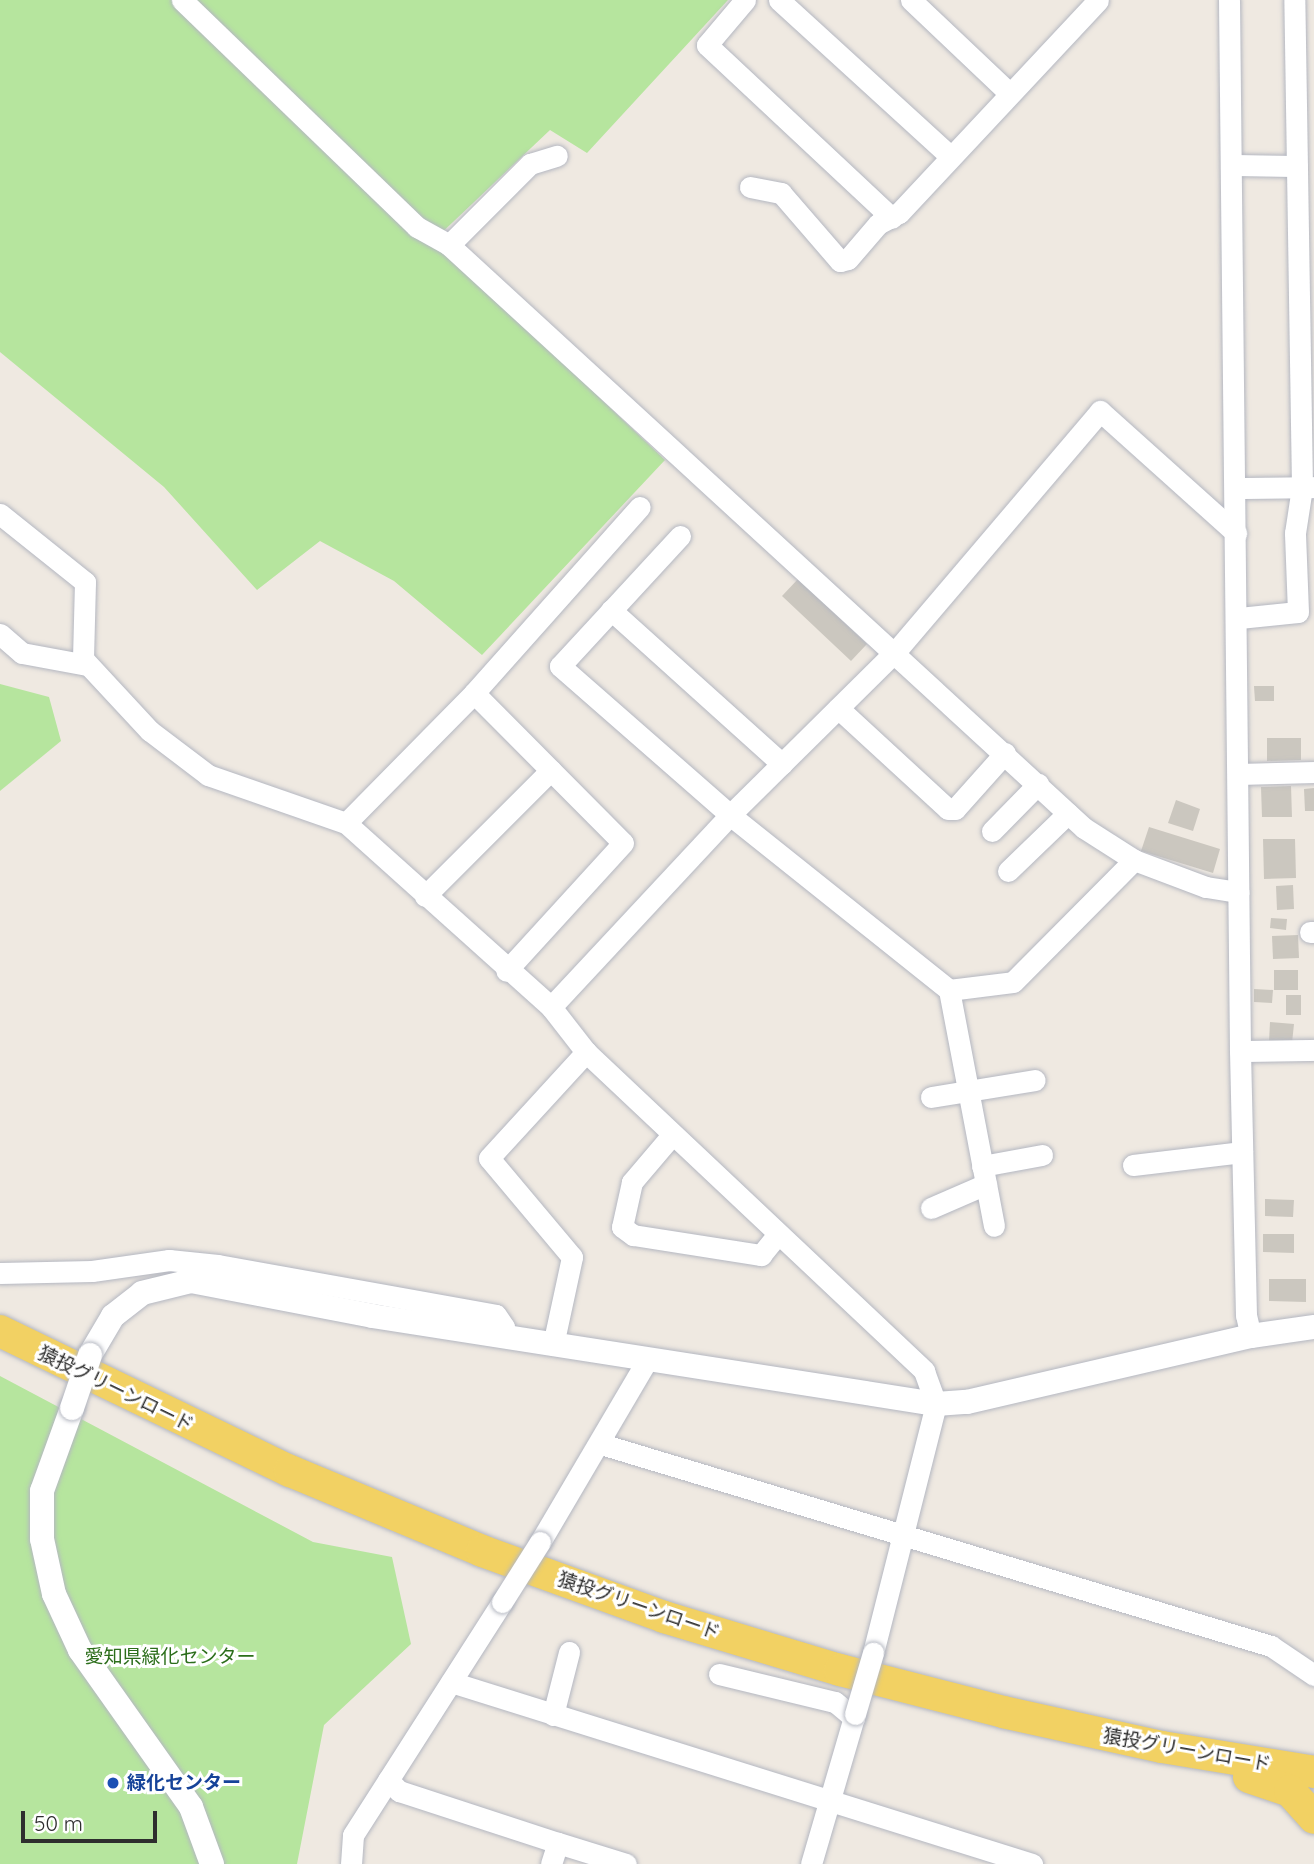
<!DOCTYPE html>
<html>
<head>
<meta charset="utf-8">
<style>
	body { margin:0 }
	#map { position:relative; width:1314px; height:1864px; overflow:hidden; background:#efe9e1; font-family:Quicksand,"Noto Sans JP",sans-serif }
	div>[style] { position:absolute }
	.green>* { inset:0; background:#b6e59e }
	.building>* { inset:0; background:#cbc7bf }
	.roads { filter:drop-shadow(0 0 2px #b4b7c1) drop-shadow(0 0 2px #b4b7c1) }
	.minor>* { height:21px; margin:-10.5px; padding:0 10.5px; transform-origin:10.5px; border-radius:10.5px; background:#fff }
	.tertiary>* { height:24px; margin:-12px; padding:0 12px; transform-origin:12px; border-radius:12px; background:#fff }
	.primary>* { height:32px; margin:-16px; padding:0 16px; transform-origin:16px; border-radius:16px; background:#f2d163 }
	.bridges { filter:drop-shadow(0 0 2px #b4b7c1) drop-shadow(0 0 2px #b4b7c1) }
	.minor-bridge>* { height:21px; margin:-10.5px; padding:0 10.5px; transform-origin:10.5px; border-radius:10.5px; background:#fff }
	.tertiary-bridge>* { height:24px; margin:-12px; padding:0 12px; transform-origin:12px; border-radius:12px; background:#fff }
	.dots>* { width:19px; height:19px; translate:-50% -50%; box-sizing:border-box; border:4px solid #fff; border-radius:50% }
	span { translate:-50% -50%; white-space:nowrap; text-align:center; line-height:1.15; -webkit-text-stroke:6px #fff; paint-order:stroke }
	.street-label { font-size:19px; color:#2e2e2e }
	.park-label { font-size:19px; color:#2c6e1b }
	.transit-label { font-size:19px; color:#164399; font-weight:700 }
	.left { translate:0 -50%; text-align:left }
	.scale { position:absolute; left:21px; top:1811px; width:136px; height:32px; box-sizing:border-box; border:4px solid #2e2e2e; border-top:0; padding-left:9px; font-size:21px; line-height:24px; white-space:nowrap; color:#2e2e2e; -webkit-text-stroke:5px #fff; paint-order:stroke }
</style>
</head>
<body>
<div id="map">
	<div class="green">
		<div style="clip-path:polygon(0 0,728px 0,587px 153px,550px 130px,434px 240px,665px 460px,482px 655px,394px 581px,320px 541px,257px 590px,164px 487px,0 352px)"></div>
		<div style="clip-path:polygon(0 684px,49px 697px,61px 741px,0 791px)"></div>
		<div style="clip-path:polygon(0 1376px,313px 1542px,392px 1557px,411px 1644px,324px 1725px,297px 1864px,0 1864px)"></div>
	</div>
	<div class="building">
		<div style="clip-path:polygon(798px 579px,867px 644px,851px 661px,782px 596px)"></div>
		<div style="clip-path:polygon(1254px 686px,1274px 686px,1274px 701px,1255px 701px)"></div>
		<div style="clip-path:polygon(1267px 738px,1301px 738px,1301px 760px,1267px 761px)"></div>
		<div style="clip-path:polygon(1291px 786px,1292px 817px,1262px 817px,1261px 787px)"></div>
		<div style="clip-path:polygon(1314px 788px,1314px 811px,1305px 811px,1304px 789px)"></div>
		<div style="clip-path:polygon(1176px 800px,1200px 809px,1193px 831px,1168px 823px)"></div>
		<div style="clip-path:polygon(1149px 827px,1220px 849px,1213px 873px,1141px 851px)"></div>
		<div style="clip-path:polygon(1263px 839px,1295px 839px,1296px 878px,1264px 879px)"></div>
		<div style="clip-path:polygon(1293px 885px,1294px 909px,1277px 910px,1276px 886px)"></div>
		<div style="clip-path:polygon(1271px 918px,1287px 919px,1286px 930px,1270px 928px)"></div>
		<div style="clip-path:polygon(1298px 935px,1299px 958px,1273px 959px,1272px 936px)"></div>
		<div style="clip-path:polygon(1274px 970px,1298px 970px,1298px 990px,1274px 990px)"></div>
		<div style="clip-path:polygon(1254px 989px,1273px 990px,1272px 1003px,1254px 1002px)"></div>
		<div style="clip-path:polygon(1286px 995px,1301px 995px,1301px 1015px,1286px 1015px)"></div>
		<div style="clip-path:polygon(1270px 1022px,1294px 1024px,1292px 1043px,1269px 1042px)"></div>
		<div style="clip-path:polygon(1265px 1199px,1294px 1200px,1293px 1217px,1265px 1216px)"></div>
		<div style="clip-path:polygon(1263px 1234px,1294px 1234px,1294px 1253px,1263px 1252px)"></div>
		<div style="clip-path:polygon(1269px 1279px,1306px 1279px,1306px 1302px,1269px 1301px)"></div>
	</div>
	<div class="roads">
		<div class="minor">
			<div style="left:182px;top:0;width:327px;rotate:44deg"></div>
			<div style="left:417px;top:227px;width:37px;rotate:29deg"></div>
			<div style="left:449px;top:245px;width:862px;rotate:42.56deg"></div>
			<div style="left:1084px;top:828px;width:59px;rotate:32.6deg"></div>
			<div style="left:745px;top:0;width:59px;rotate:130.2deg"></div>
			<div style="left:707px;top:45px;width:253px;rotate:43.1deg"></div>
			<div style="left:779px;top:0;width:230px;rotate:42.4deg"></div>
			<div style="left:911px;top:0;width:134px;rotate:43.5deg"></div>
			<div style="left:1229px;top:0;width:1051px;rotate:89.4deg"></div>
			<div style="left:1240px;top:1051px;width:264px;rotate:88.7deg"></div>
			<div style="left:1246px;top:1315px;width:22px;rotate:77deg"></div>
			<div style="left:1231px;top:165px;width:66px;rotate:0.9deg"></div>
			<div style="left:750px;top:187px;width:32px;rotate:11deg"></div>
			<div style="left:781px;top:193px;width:90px;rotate:49.1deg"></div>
			<div style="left:840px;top:261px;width:8px;rotate:-14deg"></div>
			<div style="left:848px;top:259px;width:46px;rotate:-49.4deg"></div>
			<div style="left:878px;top:224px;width:24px;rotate:-28deg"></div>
			<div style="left:899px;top:213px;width:291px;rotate:-46.9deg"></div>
			<div style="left:449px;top:245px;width:115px;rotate:-45deg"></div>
			<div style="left:530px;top:164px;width:28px;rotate:-17deg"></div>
			<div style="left:1235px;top:488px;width:79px;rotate:-0.7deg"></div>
			<div style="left:0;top:514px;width:109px;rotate:38.7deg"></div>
			<div style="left:85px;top:582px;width:77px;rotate:91.5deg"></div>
			<div style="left:83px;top:659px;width:98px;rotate:47.1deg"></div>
			<div style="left:150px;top:731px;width:73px;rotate:37.2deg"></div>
			<div style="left:208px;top:775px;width:146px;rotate:19.2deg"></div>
			<div style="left:346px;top:823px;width:275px;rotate:41.9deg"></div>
			<div style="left:551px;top:1007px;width:57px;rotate:52.1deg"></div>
			<div style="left:586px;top:1052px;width:465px;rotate:43.3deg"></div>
			<div style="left:924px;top:1371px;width:35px;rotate:70deg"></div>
			<div style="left:936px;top:1404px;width:257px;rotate:104.2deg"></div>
			<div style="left:680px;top:536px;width:177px;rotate:132.7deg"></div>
			<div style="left:560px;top:666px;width:226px;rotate:41.2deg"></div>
			<div style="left:730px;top:815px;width:280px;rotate:38.6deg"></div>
			<div style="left:949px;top:990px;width:240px;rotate:79.2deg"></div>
			<div style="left:611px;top:610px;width:230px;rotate:42deg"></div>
			<div style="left:1239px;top:618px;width:59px;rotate:-5.8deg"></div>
			<div style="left:1298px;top:612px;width:79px;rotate:-92.2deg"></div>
			<div style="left:1295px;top:533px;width:47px;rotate:-81.3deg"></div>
			<div style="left:1302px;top:487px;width:487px;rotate:-90.9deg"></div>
			<div style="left:0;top:634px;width:29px;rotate:41deg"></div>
			<div style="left:22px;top:653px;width:66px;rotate:10.5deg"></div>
			<div style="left:474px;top:693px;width:211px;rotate:45.2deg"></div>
			<div style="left:623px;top:843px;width:173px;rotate:132.4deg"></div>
			<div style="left:838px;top:708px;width:149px;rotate:42.6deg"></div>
			<div style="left:948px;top:809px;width:7px"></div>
			<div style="left:955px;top:809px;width:75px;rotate:-48.2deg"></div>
			<div style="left:1239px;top:774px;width:75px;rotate:-1.5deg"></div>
			<div style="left:346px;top:823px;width:182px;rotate:-45.4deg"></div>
			<div style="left:474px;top:693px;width:249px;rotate:-48.3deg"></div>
			<div style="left:992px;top:831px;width:66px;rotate:-45.6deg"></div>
			<div style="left:1008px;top:871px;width:83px;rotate:-44deg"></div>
			<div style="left:425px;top:896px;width:178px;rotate:-45deg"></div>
			<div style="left:1310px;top:932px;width:4px"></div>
			<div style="left:949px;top:990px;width:64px;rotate:-7.1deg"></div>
			<div style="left:1013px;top:982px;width:172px;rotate:-45.2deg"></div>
			<div style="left:1134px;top:860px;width:77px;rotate:20.6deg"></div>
			<div style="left:1206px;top:887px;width:33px;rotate:9deg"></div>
			<div style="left:551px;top:1007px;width:262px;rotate:-47deg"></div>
			<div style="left:730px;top:815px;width:233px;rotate:-44.7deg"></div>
			<div style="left:896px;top:651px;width:315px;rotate:-49.6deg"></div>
			<div style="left:1100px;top:411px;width:183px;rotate:41.9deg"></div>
			<div style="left:1240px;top:1051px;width:74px;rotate:-0.8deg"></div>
			<div style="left:931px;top:1097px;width:105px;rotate:-9.3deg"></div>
			<div style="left:672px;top:1135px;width:62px;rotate:130.4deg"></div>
			<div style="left:632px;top:1182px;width:46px;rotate:102.5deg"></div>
			<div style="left:622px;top:1227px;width:14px;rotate:36deg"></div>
			<div style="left:633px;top:1235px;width:130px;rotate:8.9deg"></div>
			<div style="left:761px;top:1255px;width:27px;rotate:-51deg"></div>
			<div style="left:1133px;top:1165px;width:110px;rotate:-6.8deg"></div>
			<div style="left:982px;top:1166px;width:61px;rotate:-10.4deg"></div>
			<div style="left:931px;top:1208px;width:60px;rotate:-23.6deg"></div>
			<div style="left:0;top:1273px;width:92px;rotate:-1.2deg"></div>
			<div style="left:92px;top:1271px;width:78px;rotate:-8.1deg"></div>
			<div style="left:169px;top:1260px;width:49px;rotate:5.8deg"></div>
			<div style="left:218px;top:1265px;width:282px;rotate:10.2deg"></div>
			<div style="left:496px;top:1315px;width:14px;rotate:56deg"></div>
			<div style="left:504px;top:1327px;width:9px;rotate:96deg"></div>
			<div style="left:553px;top:1345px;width:90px;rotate:-77.8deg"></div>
			<div style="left:572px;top:1257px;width:129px;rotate:-130deg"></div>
			<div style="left:489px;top:1158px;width:144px;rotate:-47.5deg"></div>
			<div style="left:601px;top:1444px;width:700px;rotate:16.78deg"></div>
			<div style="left:1271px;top:1646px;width:52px;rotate:34deg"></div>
			<div style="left:540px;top:1542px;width:212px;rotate:-59.5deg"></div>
			<div style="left:719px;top:1674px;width:119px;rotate:13.6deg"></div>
			<div style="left:835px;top:1702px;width:25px;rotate:40deg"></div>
			<div style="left:451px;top:1682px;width:609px;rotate:17.39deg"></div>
			<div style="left:553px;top:1715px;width:65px;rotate:-75.7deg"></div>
			<div style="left:388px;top:1780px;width:16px;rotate:45deg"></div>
			<div style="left:399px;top:1791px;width:167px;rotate:18.1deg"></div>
			<div style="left:351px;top:1864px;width:29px;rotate:-86deg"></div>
			<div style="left:353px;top:1835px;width:277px;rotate:-57.4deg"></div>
			<div style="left:551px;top:1864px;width:22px;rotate:-72deg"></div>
			<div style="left:558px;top:1843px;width:71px;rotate:17.2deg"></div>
			<div style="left:811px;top:1864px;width:156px;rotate:-73.7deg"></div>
		</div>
		<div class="tertiary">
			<div style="left:90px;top:1355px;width:45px;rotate:-59.5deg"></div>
			<div style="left:113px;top:1316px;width:37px;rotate:-38deg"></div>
			<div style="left:142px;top:1293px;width:50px;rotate:-13.8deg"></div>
			<div style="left:191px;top:1281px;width:184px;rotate:10.9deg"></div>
			<div style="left:372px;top:1316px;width:571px;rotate:8.87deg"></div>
			<div style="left:936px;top:1404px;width:31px;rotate:-4deg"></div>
			<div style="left:967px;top:1402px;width:292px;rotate:-13.1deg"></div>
			<div style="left:1251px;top:1336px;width:64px;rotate:-8.1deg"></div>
			<div style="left:72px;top:1408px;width:88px;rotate:109.9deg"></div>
			<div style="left:42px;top:1491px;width:48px;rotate:90deg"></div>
			<div style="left:42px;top:1539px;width:56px;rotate:77.7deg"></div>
			<div style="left:54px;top:1594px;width:62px;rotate:65.1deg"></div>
			<div style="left:80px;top:1650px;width:192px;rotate:54.7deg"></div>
			<div style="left:191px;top:1807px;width:61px;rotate:69.8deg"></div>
		</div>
		<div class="primary">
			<div style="left:0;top:1331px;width:322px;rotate:25.8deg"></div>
			<div style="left:290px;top:1471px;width:208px;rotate:22.6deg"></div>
			<div style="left:482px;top:1551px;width:194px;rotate:19.9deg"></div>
			<div style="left:664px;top:1617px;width:184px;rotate:16.8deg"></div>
			<div style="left:840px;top:1670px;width:168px;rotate:14.4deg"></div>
			<div style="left:1003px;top:1712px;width:163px;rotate:12.4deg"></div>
			<div style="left:1162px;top:1747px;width:154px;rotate:9.3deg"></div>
			<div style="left:1249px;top:1777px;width:43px;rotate:18.9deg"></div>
			<div style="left:1290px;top:1791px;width:36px;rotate:48deg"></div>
		</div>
	</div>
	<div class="bridges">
		<div class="minor-bridge">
			<div style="left:502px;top:1602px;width:71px;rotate:-57.7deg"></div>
			<div style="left:855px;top:1714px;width:64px;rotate:-73.6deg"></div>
		</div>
		<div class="tertiary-bridge">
			<div style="left:72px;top:1408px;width:56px;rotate:-71.2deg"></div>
		</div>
	</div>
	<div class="dots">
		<div style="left:113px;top:1783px;background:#1a4fb4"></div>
	</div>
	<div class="street-label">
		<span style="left:116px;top:1389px;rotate:26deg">猿投グリーンロード</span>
		<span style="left:639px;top:1606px;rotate:19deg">猿投グリーンロード</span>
		<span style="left:1187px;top:1750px;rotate:10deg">猿投グリーンロード</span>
	</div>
	<div class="park-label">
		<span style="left:170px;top:1657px">愛知県緑化センター</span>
	</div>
	<div class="transit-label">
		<span class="left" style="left:127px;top:1783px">緑化センター</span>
	</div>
	<div class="scale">50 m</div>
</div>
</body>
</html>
